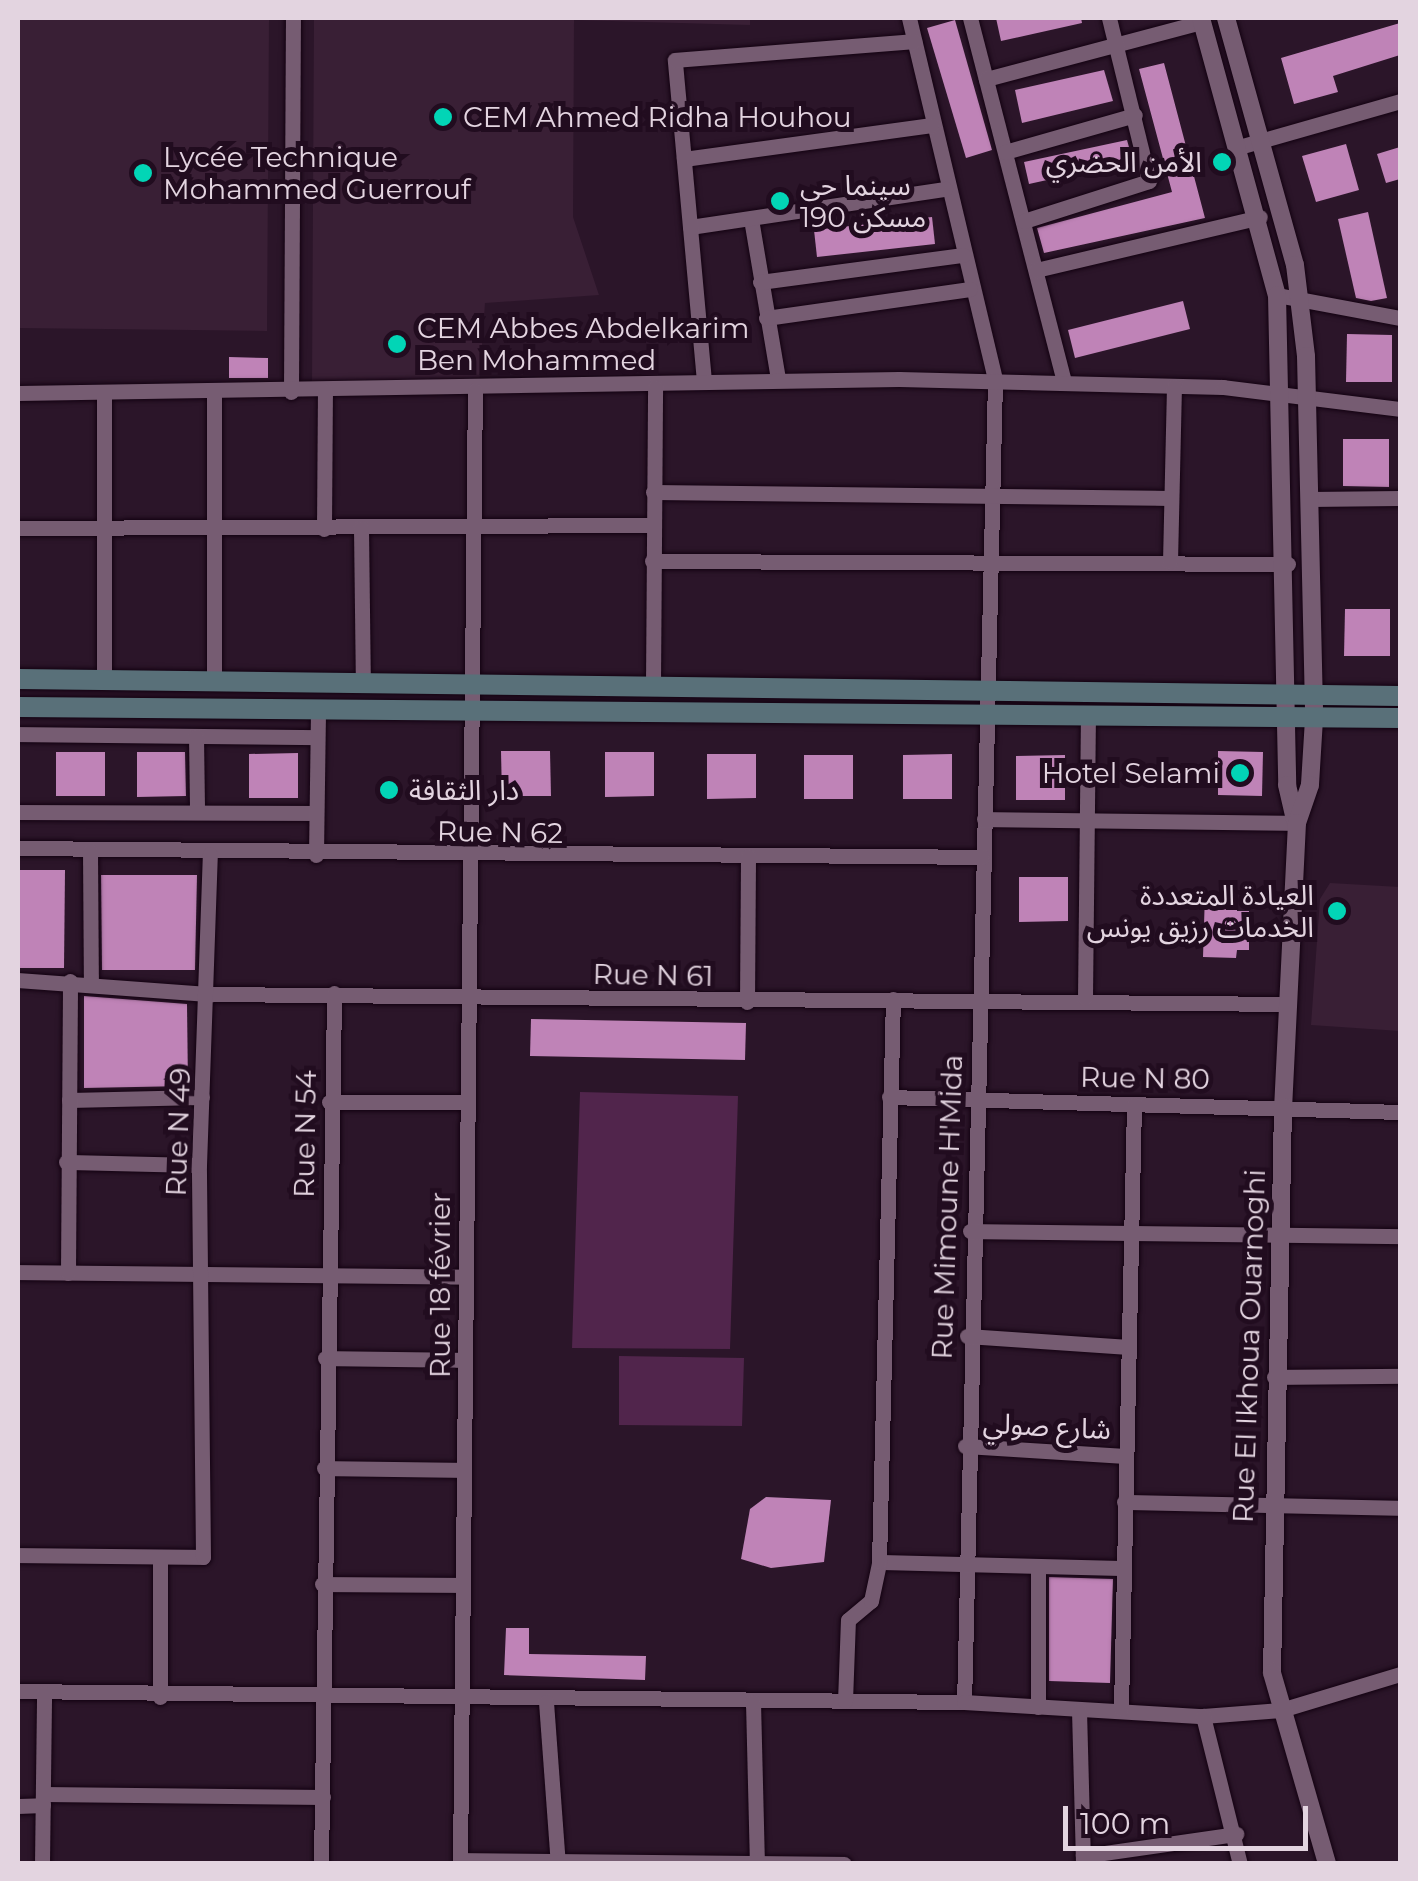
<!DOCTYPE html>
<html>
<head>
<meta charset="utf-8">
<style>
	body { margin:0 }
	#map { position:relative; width:1418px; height:1881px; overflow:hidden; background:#2b1529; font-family:Montserrat,"Noto Sans Arabic",sans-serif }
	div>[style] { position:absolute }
	.built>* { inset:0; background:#391f35 }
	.green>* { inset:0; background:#51254c }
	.building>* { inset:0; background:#bf83b7 }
	.roads { filter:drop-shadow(0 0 2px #130211) drop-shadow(0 0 2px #130211) }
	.minor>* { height:15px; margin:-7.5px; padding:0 7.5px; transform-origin:7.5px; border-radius:7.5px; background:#765c72 }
	.tertiary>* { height:18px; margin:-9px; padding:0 9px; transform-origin:9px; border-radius:9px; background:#765c72 }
	.secondary>* { height:20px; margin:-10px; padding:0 10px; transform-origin:10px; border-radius:10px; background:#597079 }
	.dots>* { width:28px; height:28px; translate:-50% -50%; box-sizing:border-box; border:5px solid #210c1f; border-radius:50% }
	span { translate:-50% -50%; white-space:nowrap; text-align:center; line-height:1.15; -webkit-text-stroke:10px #210c1f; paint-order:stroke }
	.poi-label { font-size:28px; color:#e3d4e0 }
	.left { translate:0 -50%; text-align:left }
	.right { translate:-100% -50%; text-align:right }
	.street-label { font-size:28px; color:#e3d4e0 }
	.frame { position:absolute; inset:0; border:20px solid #e3d4e0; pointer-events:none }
	.scale { position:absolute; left:1063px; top:1806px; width:245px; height:45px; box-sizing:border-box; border:5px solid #e3d4e0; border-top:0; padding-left:12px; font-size:30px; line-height:35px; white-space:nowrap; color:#e3d4e0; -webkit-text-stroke:8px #210c1f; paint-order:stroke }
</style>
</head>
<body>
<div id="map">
	<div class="built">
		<div style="clip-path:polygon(18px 18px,269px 18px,267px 331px,18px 328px)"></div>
		<div style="clip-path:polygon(314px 18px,574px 18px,573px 217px,599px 295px,485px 303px,479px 387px,312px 385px)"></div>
		<div style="clip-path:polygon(576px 18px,750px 18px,750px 25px,576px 20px)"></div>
		<div style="clip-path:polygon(1330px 883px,1400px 887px,1400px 1031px,1311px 1025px,1320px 899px)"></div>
	</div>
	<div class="green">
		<div style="clip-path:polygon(580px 1092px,738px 1096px,730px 1349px,572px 1348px)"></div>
		<div style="clip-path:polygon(619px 1356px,744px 1358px,742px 1426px,619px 1425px)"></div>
	</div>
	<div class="building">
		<div style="clip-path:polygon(996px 18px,1081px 18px,1082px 23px,1001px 41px)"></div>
		<div style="clip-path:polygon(955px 20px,992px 150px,966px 158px,927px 28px)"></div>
		<div style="clip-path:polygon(1400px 23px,1400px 55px,1333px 76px,1338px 92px,1294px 104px,1281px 58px)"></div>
		<div style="clip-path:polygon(1164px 63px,1205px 218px,1044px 253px,1037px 228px,1172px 192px,1139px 69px)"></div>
		<div style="clip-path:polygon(1104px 70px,1113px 101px,1022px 123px,1015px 90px)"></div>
		<div style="clip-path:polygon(1127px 140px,1133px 161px,1029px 184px,1024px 162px)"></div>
		<div style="clip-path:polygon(1346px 144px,1359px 190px,1316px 202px,1302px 156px)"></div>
		<div style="clip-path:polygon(1400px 147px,1400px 179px,1386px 183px,1377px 154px)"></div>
		<div style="clip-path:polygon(1368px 212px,1387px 298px,1371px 301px,1356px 298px,1338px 219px)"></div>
		<div style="clip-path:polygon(932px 217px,935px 244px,817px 257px,814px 230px)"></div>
		<div style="clip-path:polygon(1183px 301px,1190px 329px,1075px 358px,1068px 330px)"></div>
		<div style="clip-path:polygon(1347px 334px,1392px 335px,1392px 382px,1346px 382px)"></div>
		<div style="clip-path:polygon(229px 357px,268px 358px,268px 378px,229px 378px)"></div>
		<div style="clip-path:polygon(1343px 439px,1389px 439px,1389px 487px,1343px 486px)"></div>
		<div style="clip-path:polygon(1345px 609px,1390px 609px,1390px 656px,1344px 656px)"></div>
		<div style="clip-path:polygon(501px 751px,550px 751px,551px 796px,502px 796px)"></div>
		<div style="clip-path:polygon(1218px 751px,1263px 752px,1262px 796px,1218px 795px)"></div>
		<div style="clip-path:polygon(56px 752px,105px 752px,105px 796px,56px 796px)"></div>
		<div style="clip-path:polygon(137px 752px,185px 752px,186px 796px,137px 797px)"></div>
		<div style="clip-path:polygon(605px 752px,654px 752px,654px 796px,605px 797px)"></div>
		<div style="clip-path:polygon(298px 753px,298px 798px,249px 798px,249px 754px)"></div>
		<div style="clip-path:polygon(707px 754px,756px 754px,756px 798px,707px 799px)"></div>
		<div style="clip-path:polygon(952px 754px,952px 799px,903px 799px,903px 755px)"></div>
		<div style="clip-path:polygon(804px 755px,853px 755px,853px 799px,804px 799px)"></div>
		<div style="clip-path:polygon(1065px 755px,1065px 800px,1016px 800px,1016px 756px)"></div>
		<div style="clip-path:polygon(18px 870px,65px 870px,64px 968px,18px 968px)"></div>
		<div style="clip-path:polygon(101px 875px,197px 875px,195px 970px,102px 970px)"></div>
		<div style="clip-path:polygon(1019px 877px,1068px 877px,1068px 921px,1019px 922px)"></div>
		<div style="clip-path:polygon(1205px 893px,1237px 894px,1237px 911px,1249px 911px,1249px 950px,1237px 950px,1236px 958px,1203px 957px)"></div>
		<div style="clip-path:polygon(84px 996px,187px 1004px,188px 1086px,84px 1088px)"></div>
		<div style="clip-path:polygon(531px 1019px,746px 1023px,745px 1060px,530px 1056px)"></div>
		<div style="clip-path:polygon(766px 1497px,831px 1500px,824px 1562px,771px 1568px,741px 1559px,750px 1509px)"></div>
		<div style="clip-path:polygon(1049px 1577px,1113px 1579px,1110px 1683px,1049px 1681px)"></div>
		<div style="clip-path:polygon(506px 1628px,529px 1628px,529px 1654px,646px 1656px,645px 1680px,504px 1675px)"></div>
	</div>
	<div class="roads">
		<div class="minor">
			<div style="left:909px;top:18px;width:372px;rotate:76.6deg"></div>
			<div style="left:995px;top:380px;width:1322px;rotate:91.34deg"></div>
			<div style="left:970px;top:18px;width:376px;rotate:75.5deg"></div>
			<div style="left:986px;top:79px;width:223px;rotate:-14.8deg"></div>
			<div style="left:1239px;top:147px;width:167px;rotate:-15.9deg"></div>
			<div style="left:1005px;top:152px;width:135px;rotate:-15.9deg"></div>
			<div style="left:684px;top:159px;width:250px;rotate:-7.8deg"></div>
			<div style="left:751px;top:219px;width:161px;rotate:80.4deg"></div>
			<div style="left:1024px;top:221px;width:131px;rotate:-17.7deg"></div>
			<div style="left:1149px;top:181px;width:168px;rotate:-103.8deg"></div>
			<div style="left:690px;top:227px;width:258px;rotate:-8.5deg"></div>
			<div style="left:1036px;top:270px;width:230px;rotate:-13.3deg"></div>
			<div style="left:760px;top:282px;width:205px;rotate:-7.6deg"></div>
			<div style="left:1277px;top:295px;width:125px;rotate:10.6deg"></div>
			<div style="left:766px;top:318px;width:206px;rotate:-8.1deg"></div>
			<div style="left:704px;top:381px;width:322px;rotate:-95.2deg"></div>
			<div style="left:675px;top:60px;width:240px;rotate:-4.5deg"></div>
			<div style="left:291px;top:392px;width:374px;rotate:-89.7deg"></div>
			<div style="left:18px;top:393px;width:881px;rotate:-0.91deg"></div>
			<div style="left:899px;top:379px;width:324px;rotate:1.4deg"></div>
			<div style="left:1223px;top:387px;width:178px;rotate:7.1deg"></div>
			<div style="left:214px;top:393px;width:289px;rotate:90deg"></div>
			<div style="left:653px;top:492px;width:517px;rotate:0.66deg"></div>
			<div style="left:1309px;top:499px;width:91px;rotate:-0.6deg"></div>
			<div style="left:18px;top:528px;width:634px;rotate:-0.27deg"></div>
			<div style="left:361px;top:528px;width:156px;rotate:89.3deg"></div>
			<div style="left:324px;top:529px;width:138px;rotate:-89.6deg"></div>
			<div style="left:652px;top:561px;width:636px;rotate:0.27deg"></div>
			<div style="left:1170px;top:562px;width:176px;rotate:-88.7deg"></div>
			<div style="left:104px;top:680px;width:287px;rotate:-90deg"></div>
			<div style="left:653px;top:686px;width:299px;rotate:-89.6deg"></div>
			<div style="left:18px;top:734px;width:299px;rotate:0.6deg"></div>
			<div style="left:196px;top:736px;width:76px;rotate:89.2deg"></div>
			<div style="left:18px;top:812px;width:298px;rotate:0.2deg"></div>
			<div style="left:984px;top:819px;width:313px;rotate:0.7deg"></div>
			<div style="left:18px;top:848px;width:964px;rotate:0.53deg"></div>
			<div style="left:90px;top:851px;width:130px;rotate:89.6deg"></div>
			<div style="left:316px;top:855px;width:148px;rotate:-89.2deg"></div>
			<div style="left:18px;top:980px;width:193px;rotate:4.2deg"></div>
			<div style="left:210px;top:994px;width:1078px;rotate:0.53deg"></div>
			<div style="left:1085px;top:998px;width:282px;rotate:-89.4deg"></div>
			<div style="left:747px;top:1002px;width:146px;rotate:-89.6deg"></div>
			<div style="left:889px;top:1097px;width:511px;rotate:1.68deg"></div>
			<div style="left:69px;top:1100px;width:133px;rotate:-1.3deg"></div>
			<div style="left:329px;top:1102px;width:137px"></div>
			<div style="left:66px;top:1162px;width:133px;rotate:1.3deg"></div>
			<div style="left:970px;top:1231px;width:430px;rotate:0.7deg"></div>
			<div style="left:18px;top:1272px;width:447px;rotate:0.6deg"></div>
			<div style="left:68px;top:1273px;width:292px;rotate:-89.6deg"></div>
			<div style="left:967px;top:1336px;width:162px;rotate:3.9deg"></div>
			<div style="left:325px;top:1358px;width:139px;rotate:0.8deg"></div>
			<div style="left:1274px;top:1377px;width:126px;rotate:-0.5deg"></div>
			<div style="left:965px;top:1446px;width:161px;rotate:3.6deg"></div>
			<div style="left:324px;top:1468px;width:139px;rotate:0.8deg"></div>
			<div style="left:1124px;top:1502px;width:276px;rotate:1.2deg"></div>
			<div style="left:18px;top:1555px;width:185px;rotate:0.6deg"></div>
			<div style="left:203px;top:1557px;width:392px;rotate:-90.6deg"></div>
			<div style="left:199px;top:1165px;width:311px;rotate:-88deg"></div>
			<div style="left:879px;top:1562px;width:244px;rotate:1.4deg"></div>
			<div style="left:322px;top:1584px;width:141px;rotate:0.4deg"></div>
			<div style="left:18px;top:1691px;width:946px;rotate:0.67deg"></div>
			<div style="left:964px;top:1702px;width:239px;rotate:3.4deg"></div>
			<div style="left:1203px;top:1716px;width:78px;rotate:-4.4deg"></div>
			<div style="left:1281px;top:1710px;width:124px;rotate:-16.8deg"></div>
			<div style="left:160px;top:1697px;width:135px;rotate:-90deg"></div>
			<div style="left:845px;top:1701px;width:81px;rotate:-87.9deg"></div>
			<div style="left:848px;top:1620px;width:30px;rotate:-40deg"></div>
			<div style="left:871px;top:1601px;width:40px;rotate:-78deg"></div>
			<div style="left:879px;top:1562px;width:563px;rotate:-88.58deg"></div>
			<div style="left:546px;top:1702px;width:162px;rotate:85.8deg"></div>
			<div style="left:753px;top:1702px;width:159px;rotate:88.6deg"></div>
			<div style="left:1038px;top:1707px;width:141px;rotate:-90deg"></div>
			<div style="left:1121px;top:1709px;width:605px;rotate:-88.77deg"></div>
			<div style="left:1079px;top:1710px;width:154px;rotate:88.5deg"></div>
			<div style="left:1203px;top:1716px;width:153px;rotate:76deg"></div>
			<div style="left:43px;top:1794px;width:280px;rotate:0.6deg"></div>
			<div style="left:18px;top:1806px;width:25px;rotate:-2deg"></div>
			<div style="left:1083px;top:1856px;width:155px;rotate:-8.2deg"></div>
			<div style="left:460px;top:1860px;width:384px;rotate:0.6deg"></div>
			<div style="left:42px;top:1864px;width:171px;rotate:-89.3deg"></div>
			<div style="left:321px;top:1864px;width:871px;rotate:-89.14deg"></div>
			<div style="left:460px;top:1864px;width:1474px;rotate:-89.42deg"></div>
		</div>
		<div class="tertiary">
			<div style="left:1201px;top:18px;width:287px;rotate:74.7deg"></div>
			<div style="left:1277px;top:295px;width:490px;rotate:88.8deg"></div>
			<div style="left:1287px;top:785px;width:39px;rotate:77deg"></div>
			<div style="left:1226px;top:18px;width:256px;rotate:74.4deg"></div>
			<div style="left:1295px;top:265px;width:92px;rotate:83.1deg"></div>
			<div style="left:1306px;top:356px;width:363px;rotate:88.7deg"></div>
			<div style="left:1314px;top:719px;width:66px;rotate:93.5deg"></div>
			<div style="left:1310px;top:785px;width:40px;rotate:108.9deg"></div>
			<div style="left:1297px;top:823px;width:284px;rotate:92.8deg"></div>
			<div style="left:1283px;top:1107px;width:566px;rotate:91.11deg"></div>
			<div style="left:1272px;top:1673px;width:199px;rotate:73.9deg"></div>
		</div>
		<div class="secondary">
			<div style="left:18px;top:679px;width:1382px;rotate:0.7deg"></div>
			<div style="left:18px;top:707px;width:1382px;rotate:0.46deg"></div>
		</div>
	</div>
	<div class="dots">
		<div style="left:443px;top:117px;background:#02d5b6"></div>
		<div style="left:1222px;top:162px;background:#02d5b6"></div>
		<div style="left:143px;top:173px;background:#02d5b6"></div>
		<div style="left:780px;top:201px;background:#02d5b6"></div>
		<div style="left:397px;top:344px;background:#02d5b6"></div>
		<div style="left:1240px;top:773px;background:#02d5b6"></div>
		<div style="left:389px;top:790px;background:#02d5b6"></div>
		<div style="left:1337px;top:911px;background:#02d5b6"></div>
	</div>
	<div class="poi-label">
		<span class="left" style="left:463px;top:117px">CEM Ahmed Ridha Houhou</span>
		<span class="left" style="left:163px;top:173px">Lycée Technique<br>Mohammed Guerrouf</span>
		<span class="right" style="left:1202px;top:162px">الأمن الحضري</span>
		<span class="left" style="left:800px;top:201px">سينما حي<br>190 مسكن</span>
		<span class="left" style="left:417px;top:344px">CEM Abbes Abdelkarim<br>Ben Mohammed</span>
		<span class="right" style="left:1220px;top:773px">Hotel Selami</span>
		<span class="left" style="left:409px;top:790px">دار الثقافة</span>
		<span class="right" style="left:1314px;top:911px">العيادة المتعددة<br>الخدمات رزيق يونس</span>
	</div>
	<div class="street-label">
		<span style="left:500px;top:832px;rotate:1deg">Rue N 62</span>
		<span style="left:653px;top:975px;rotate:1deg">Rue N 61</span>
		<span style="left:1145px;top:1078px;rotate:1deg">Rue N 80</span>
		<span style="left:178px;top:1132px;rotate:-88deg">Rue N 49</span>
		<span style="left:305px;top:1134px;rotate:-89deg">Rue N 54</span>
		<span style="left:947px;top:1207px;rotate:-88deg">Rue Mimoune H'Mida</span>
		<span style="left:440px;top:1285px;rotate:-90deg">Rue 18 février</span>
		<span style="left:1249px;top:1346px;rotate:-88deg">Rue EI Ikhoua Ouarnoghi</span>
		<span style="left:1047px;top:1426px;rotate:3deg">شارع صولي</span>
	</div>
	<div class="frame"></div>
	<div class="scale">100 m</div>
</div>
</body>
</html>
